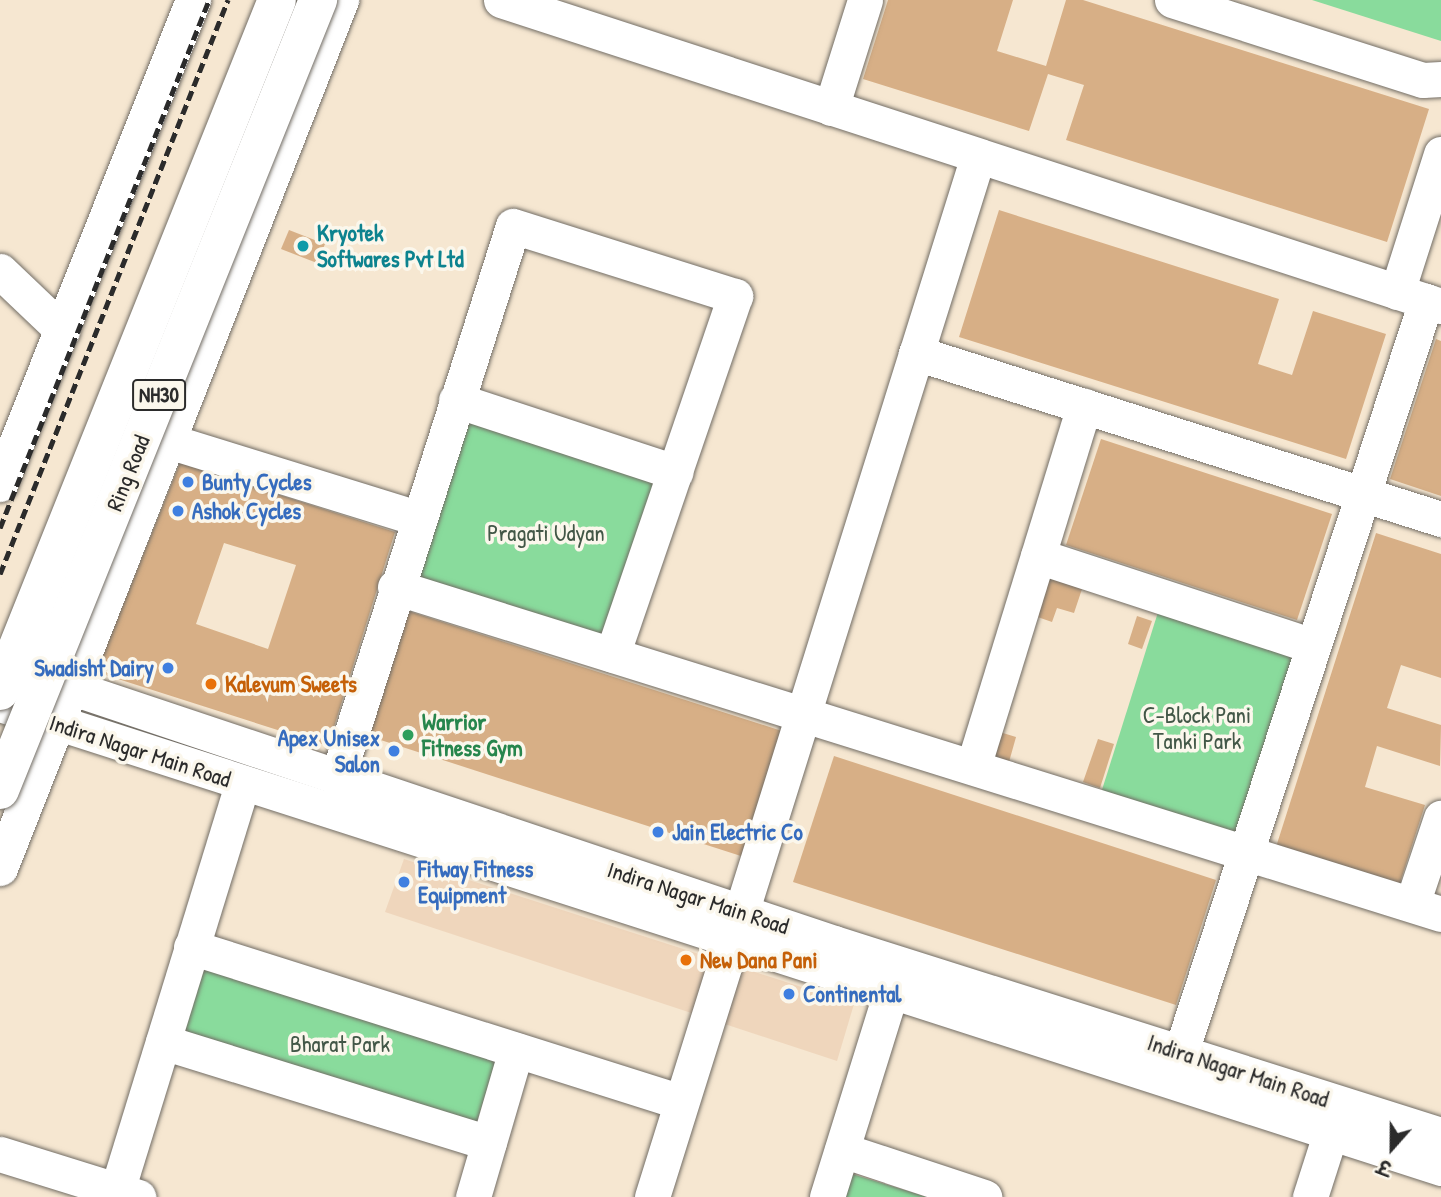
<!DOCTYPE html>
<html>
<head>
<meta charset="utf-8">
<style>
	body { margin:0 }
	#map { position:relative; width:1441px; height:1197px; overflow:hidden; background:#f6e7d1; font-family:"Patrick Hand","Playpen Sans Deva",sans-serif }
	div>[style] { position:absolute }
	.built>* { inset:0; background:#efd6bc }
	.green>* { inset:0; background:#89db9c }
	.building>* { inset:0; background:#d7af86 }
	.roads { filter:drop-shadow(0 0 2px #726d65) drop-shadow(0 0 2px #726d65) }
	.minor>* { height:35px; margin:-17.5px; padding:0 17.5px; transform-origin:17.5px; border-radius:17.5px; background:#fff }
	.rail>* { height:5px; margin-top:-2.5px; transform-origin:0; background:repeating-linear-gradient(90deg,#2b2b2b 0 10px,transparent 0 15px) }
	.bridges { filter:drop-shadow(0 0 2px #726d65) drop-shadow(0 0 2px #726d65) }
	.highway-bridge>* { height:38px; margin:-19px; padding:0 19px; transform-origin:19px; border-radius:19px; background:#fff }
	.dots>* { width:19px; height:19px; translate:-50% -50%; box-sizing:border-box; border:4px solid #fbf7ec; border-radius:50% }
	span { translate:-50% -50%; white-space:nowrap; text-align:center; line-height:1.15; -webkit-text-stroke:7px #fbf7ec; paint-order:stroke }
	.shield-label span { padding:2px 5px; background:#fbf7ec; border:2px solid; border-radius:5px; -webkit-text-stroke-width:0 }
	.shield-label { font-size:21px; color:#2b2b2b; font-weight:700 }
	.culture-label { font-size:23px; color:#0d838f; font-weight:700 }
	.left { translate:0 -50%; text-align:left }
	.street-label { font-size:23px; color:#2b2b2b }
	.shop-label { font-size:23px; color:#366cbe; font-weight:700 }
	.right { translate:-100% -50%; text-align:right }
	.park-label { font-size:23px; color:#425747 }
	.food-label { font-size:23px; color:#c56008; font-weight:700 }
	.leisure-label { font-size:23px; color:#27864d; font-weight:700 }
	.north { position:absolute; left:1357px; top:1113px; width:70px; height:70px; -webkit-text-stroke:5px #fbf7ec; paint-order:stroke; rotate:201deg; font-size:19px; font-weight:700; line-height:28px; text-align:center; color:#2b2b2b }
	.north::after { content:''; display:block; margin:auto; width:24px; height:32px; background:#2b2b2b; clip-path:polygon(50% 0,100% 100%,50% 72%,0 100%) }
</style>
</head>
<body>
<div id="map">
	<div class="built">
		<div style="clip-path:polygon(404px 859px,854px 1004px,837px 1061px,385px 912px)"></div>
	</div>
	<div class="green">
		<div style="clip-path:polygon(1312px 0,1441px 0,1441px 41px)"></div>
		<div style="clip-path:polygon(467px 421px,654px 483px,602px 638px,416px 576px)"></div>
		<div style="clip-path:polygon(1159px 609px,1296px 654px,1238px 837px,1101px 793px)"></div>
		<div style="clip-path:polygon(203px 967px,497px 1057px,477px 1122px,183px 1032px)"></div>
		<div style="clip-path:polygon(849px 1173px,927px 1197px,842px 1197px)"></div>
	</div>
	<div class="building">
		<div style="clip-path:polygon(888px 0,1013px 0,997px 51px,1046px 66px,1066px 0,1083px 0,1429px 109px,1387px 242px,1066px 140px,1084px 85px,1048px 74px,1029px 131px,863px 79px)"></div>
		<div style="clip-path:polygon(999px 210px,1279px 299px,1258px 364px,1292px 375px,1313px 311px,1386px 334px,1346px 459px,959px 337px)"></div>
		<div style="clip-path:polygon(289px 230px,325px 244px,317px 263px,281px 249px)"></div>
		<div style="clip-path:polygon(1436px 339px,1441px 341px,1441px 496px,1390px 479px)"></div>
		<div style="clip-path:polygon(1101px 439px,1332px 514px,1297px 620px,1066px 545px)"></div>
		<div style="clip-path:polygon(evenodd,180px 463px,395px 532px,328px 746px,96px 672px,180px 463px,224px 543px,296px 565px,268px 649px,196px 624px,224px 543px)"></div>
		<div style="clip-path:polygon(1376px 533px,1441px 554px,1441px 678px,1401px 665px,1387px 708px,1441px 725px,1440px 766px,1377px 746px,1365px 787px,1425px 805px,1399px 886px,1276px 847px)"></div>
		<div style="clip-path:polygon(1041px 572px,1083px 586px,1074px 613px,1057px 608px,1052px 622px,1029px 614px)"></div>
		<div style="clip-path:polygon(402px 609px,785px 732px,744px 857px,362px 734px)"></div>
		<div style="clip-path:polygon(1137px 616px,1152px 621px,1142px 649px,1128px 644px)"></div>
		<div style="clip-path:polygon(993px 730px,1016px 737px,1009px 762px,986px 755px)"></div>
		<div style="clip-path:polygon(1098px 739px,1114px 744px,1100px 788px,1083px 782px)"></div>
		<div style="clip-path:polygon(834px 756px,1216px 880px,1176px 1005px,793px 882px)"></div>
	</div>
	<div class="roads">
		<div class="minor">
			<div style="left:501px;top:0;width:989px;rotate:18.03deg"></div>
			<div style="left:1172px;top:0;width:263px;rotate:17.7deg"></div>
			<div style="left:1423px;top:80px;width:18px;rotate:-3deg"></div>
			<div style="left:831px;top:108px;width:113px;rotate:-72.5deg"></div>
			<div style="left:0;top:271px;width:86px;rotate:43.6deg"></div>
			<div style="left:1397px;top:292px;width:145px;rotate:-72.3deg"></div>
			<div style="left:916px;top:353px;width:551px;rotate:17.55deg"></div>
			<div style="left:456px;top:400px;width:231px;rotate:18.2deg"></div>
			<div style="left:165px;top:440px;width:264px;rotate:17.2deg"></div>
			<div style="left:0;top:484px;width:521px;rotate:-68.26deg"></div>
			<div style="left:1038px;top:556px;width:289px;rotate:18.1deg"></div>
			<div style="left:395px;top:587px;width:1096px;rotate:17.36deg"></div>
			<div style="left:19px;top:670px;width:860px;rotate:18.52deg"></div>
			<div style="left:834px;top:943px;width:637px;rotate:17.55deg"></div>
			<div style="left:0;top:704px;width:1514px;rotate:17.85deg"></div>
			<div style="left:973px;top:767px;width:378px;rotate:-72.9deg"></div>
			<div style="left:337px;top:779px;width:580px;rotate:-72.35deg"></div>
			<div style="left:513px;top:226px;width:233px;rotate:17.5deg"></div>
			<div style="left:735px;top:296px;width:379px;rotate:108.9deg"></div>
			<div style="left:0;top:868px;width:933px;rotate:-68.55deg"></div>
			<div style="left:1412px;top:904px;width:91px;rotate:-71.4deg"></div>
			<div style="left:191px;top:947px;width:514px;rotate:17.55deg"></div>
			<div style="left:163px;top:1042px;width:341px;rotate:17.2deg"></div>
			<div style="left:1181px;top:1052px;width:790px;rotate:-71.93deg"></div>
			<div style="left:842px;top:1150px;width:150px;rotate:18.3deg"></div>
			<div style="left:0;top:1154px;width:145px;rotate:17.3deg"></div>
			<div style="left:117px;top:1191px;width:426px;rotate:-72.9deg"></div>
			<div style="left:473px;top:1197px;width:153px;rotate:-73.7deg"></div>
			<div style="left:652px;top:1197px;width:1091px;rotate:-72.61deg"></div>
			<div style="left:827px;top:1197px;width:215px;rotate:-72.7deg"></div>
			<div style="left:1310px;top:1197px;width:91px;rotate:-72.2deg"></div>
		</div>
	</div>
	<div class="rail">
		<div style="left:0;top:528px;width:568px;rotate:-68.4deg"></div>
		<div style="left:0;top:574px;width:618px;rotate:-68.34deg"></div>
	</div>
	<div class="bridges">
		<div class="highway-bridge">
			<div style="left:0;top:691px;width:744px;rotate:-68.16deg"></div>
			<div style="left:0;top:790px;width:852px;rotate:-68.07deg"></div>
		</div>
	</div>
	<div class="dots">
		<div style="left:303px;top:246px;background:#0f9aa8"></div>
		<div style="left:188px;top:482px;background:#3f7fe0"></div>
		<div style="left:178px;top:511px;background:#3f7fe0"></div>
		<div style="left:168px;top:668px;background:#3f7fe0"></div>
		<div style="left:211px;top:684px;background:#e8710a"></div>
		<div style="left:408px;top:735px;background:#2e9e5b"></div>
		<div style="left:394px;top:751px;background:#3f7fe0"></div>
		<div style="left:658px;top:832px;background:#3f7fe0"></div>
		<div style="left:404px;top:882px;background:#3f7fe0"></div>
		<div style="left:686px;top:960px;background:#e8710a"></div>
		<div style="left:789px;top:994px;background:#3f7fe0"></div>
	</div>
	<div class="shield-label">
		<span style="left:159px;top:395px">NH30</span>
	</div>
	<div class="culture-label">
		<span class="left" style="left:317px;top:246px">Kryotek<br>Softwares Pvt Ltd</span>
	</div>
	<div class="street-label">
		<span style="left:128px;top:473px;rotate:-68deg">Ring Road</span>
		<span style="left:140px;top:751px;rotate:18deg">Indira Nagar Main Road</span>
		<span style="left:698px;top:898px;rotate:18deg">Indira Nagar Main Road</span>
		<span style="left:1238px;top:1071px;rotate:18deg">Indira Nagar Main Road</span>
	</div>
	<div class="shop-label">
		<span class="left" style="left:202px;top:482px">Bunty Cycles</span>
		<span class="left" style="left:192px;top:511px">Ashok Cycles</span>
		<span class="right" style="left:154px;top:668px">Swadisht Dairy</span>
		<span class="right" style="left:380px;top:751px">Apex Unisex<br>Salon</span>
		<span class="left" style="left:672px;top:832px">Jain Electric Co</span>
		<span class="left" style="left:418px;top:882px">Fitway Fitness<br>Equipment</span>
		<span class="left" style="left:803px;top:994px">Continental</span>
	</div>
	<div class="park-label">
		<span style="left:546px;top:533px">Pragati Udyan</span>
		<span style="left:1197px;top:728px">C-Block Pani<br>Tanki Park</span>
		<span style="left:340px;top:1044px">Bharat Park</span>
	</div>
	<div class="food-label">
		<span class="left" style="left:225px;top:684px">Kalevum Sweets</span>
		<span class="left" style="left:700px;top:960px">New Dana Pani</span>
	</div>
	<div class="leisure-label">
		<span class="left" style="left:422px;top:735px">Warrior<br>Fitness Gym</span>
	</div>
	<div class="north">उ</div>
</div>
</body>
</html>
